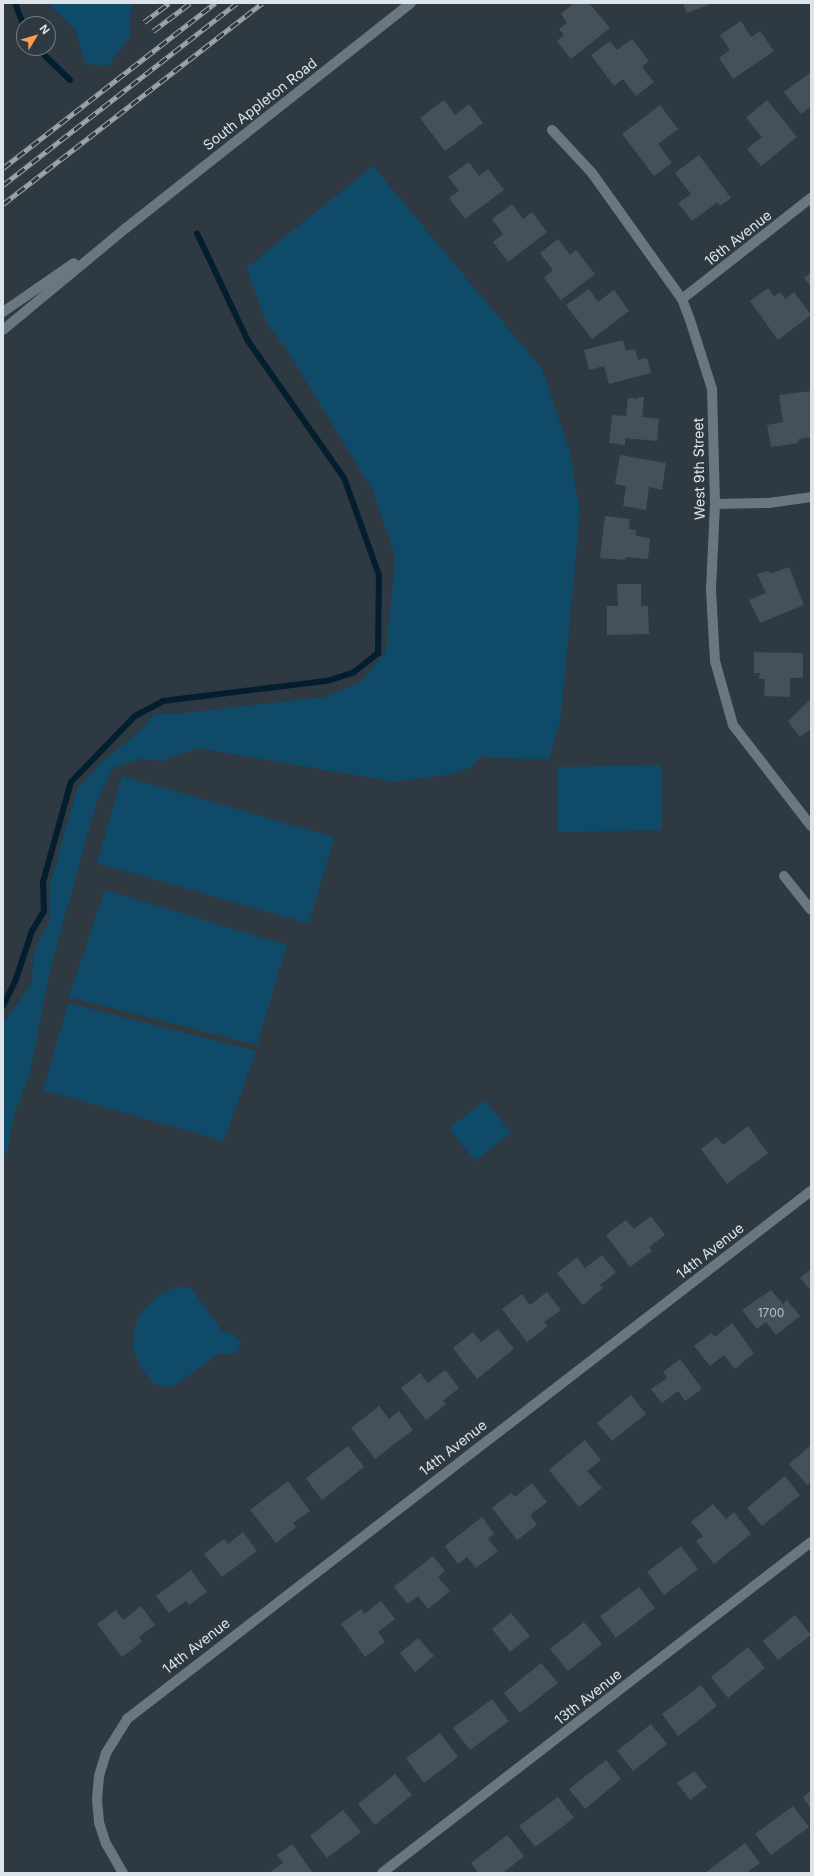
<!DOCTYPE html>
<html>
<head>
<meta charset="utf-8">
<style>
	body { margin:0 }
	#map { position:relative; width:814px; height:1876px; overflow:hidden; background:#2e3941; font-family:Inter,sans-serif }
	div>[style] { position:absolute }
	.green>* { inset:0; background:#104a69 }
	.stream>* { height:6px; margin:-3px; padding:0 3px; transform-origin:3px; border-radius:3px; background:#031e2e }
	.building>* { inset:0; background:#45515a }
	.service>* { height:10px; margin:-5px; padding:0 5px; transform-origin:5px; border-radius:5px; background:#6a7780 }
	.minor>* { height:10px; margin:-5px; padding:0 5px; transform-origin:5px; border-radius:5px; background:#6a7780 }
	.secondary>* { height:10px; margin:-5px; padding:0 5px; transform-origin:5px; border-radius:5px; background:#6a7780 }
	.rail>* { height:4.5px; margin-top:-2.25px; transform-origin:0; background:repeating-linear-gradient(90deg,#2e3941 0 9px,#9ea7ad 0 18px); box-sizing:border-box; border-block:1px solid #9ea7ad }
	span { translate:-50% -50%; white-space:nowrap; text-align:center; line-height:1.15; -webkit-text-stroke:3px #2e3941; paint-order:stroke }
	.number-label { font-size:12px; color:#b6bfc5 }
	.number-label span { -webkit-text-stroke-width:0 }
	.street-label { font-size:14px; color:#dce4e9 }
	.frame { position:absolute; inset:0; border:4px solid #dce4e9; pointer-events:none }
	.north { position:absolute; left:16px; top:16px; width:40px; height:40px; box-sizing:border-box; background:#2e3941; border:1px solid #747d84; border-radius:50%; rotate:52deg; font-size:11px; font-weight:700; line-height:16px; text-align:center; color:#dce4e9 }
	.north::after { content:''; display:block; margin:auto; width:14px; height:18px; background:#fc9e52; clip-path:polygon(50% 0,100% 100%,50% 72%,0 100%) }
</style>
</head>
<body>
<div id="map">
	<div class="green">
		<div style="clip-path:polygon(48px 3px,131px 3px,130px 36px,108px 66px,85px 64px,75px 29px)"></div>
		<div style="clip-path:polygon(373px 166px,542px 369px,570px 452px,580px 513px,560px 722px,549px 759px,482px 758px,484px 752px,471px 768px,446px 775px,394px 782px,198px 748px,161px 761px,138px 759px,113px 768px,97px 801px,51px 965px,31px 1069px,14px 1116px,6px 1156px,3px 1155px,3px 1024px,32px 983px,33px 954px,50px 920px,50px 885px,77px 789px,102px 762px,143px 728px,155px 714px,176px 714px,325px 697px,360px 682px,386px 652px,395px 555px,373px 491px,290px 355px,265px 320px,246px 268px)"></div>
		<div style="clip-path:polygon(661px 765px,662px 830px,558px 832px,557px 767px)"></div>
		<div style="clip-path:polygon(122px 776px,334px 837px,309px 924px,97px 863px)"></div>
		<div style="clip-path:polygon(105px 890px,287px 945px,257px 1045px,69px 997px)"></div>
		<div style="clip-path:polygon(68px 1003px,256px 1051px,224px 1141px,43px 1090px)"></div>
		<div style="clip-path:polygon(485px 1100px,511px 1133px,475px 1161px,449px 1128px)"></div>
		<div style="clip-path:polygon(175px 1287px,190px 1287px,222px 1331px,234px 1334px,241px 1342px,239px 1349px,234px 1354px,218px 1354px,173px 1387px,162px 1387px,154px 1383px,140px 1367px,133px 1348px,133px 1337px,138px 1317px,146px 1307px,161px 1294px)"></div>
	</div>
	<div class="stream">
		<div style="left:15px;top:3px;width:25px;rotate:69deg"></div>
		<div style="left:37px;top:48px;width:46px;rotate:44.1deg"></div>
		<div style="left:3px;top:1006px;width:30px;rotate:-64deg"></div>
		<div style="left:16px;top:979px;width:51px;rotate:-71.6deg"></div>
		<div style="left:32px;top:931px;width:23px;rotate:-59deg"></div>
		<div style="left:44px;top:911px;width:29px;rotate:-92deg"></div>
		<div style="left:43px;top:882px;width:104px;rotate:-74.4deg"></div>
		<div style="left:71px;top:782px;width:92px;rotate:-45.9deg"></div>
		<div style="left:135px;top:716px;width:32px;rotate:-28deg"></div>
		<div style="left:163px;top:701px;width:165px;rotate:-7deg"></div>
		<div style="left:327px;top:681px;width:28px;rotate:-18deg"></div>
		<div style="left:354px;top:672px;width:31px;rotate:-38deg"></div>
		<div style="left:378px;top:653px;width:78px;rotate:-89.3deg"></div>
		<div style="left:379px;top:575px;width:103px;rotate:-109.8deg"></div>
		<div style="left:344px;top:478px;width:167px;rotate:-125deg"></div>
		<div style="left:248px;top:341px;width:119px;rotate:-115.3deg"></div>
	</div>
	<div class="building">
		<div style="clip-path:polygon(574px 3px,589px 3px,610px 28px,571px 59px,557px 41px,564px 35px,559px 29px,567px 23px,561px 14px)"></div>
		<div style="clip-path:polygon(683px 3px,713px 3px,687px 13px)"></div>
		<div style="clip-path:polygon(741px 21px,751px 37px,760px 31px,774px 51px,733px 79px,719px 58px,730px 50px,720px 35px)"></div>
		<div style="clip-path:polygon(632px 39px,649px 61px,642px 67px,654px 82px,636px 96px,623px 79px,614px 86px,591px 55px,610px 41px,617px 50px)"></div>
		<div style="clip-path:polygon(811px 72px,811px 106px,801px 114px,784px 92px)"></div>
		<div style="clip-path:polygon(444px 100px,455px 115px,469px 104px,483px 123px,445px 151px,420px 118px)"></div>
		<div style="clip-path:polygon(767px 100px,797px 137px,761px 166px,747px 149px,762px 137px,746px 118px)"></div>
		<div style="clip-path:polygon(660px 105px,678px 129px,658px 144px,672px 163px,654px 176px,622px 134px)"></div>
		<div style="clip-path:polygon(699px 155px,731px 198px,720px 206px,718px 202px,692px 221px,678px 203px,691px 194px,675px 173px)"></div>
		<div style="clip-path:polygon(469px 162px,479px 176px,488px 169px,504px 190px,465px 219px,449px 198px,459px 191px,448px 177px)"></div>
		<div style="clip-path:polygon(512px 204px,523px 219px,532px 212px,547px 232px,508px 262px,493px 242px,503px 234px,492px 219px)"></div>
		<div style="clip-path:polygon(558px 239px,570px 255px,576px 250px,595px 274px,561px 300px,544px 278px,553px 270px,540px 253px)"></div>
		<div style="clip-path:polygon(811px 272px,811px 287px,804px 278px)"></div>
		<div style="clip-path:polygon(768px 288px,774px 296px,780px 292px,785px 299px,794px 292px,811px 315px,778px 340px,750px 301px)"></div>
		<div style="clip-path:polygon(589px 289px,598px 302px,614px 290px,629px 311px,592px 339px,566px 305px)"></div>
		<div style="clip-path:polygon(623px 340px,626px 351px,635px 349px,638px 360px,647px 358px,651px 373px,609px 384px,604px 366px,589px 370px,584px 350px)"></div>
		<div style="clip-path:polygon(811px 391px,811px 437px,799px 439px,798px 443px,771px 447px,767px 425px,783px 422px,779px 395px)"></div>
		<div style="clip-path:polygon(639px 397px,644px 397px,642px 417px,659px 419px,657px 441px,625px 438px,625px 445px,609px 443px,612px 415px,626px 416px,628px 398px,638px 399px)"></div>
		<div style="clip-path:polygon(620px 455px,666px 463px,662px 490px,649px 487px,646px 510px,623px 506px,626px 486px,615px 484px)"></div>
		<div style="clip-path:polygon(605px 516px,630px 519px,629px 529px,636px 530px,636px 536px,650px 538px,648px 559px,626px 557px,625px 560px,600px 558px)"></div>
		<div style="clip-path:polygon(789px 567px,804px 605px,760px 623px,749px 600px,766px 593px,757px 574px,768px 571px,770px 574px)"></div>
		<div style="clip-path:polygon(617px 584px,641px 584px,641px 606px,648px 606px,649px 634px,607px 635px,607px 606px,618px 606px)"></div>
		<div style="clip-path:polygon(754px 652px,803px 653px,803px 678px,790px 678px,790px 697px,764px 696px,765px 679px,759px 679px,760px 673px,754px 673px)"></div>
		<div style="clip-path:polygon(811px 699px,811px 729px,800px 737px,788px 721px)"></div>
		<div style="clip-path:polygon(748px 1126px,768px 1153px,727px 1184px,701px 1149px,717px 1137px,723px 1145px)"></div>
		<div style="clip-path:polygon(651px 1216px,665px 1235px,649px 1247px,652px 1251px,630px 1267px,606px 1235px,626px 1220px,634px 1229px)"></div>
		<div style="clip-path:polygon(602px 1255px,616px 1272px,600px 1285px,603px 1288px,583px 1305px,557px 1273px,577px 1257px,585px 1268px)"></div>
		<div style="clip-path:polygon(811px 1269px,811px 1291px,800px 1278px)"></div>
		<div style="clip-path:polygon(771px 1290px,783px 1304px,787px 1300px,800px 1316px,776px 1335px,766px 1322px,757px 1329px,742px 1310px)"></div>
		<div style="clip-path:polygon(547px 1292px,561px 1310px,544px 1322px,548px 1326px,527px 1342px,502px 1309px,522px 1294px,530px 1305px)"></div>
		<div style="clip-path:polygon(732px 1323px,754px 1353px,735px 1369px,724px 1355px,710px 1366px,694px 1346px,711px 1333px,715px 1337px)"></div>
		<div style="clip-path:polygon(498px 1329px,514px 1349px,477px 1379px,453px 1348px,473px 1332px,481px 1342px)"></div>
		<div style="clip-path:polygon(680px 1359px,702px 1389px,685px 1401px,678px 1391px,662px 1403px,651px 1389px,667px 1378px,663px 1372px)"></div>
		<div style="clip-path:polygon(445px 1370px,459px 1388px,443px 1401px,446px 1404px,426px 1420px,401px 1388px,420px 1373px,428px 1383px)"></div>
		<div style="clip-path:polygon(631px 1395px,646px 1414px,612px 1441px,597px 1423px)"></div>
		<div style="clip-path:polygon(379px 1406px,389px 1419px,399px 1411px,413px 1430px,375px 1459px,351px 1428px)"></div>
		<div style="clip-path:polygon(585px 1440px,601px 1460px,587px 1471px,602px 1488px,579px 1507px,549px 1470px)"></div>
		<div style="clip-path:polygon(811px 1445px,811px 1482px,807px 1485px,789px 1464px)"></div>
		<div style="clip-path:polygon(348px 1446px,364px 1467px,322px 1500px,306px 1478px)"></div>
		<div style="clip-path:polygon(785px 1476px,800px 1495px,762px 1526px,747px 1508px)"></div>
		<div style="clip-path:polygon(288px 1481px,310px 1511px,293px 1523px,296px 1527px,276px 1543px,250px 1510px)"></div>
		<div style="clip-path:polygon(532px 1483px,547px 1502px,530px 1515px,537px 1525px,517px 1540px,492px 1508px,511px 1493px,515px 1497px)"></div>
		<div style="clip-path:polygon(713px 1504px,726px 1519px,734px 1512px,751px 1534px,714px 1564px,696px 1541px,703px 1536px,691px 1522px)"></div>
		<div style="clip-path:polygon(482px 1517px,494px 1534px,488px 1539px,498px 1551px,476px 1568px,467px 1557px,458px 1564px,445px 1546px)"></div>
		<div style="clip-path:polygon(243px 1532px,257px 1551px,222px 1577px,204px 1554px,224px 1539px,228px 1544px)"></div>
		<div style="clip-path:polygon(681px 1546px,698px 1569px,664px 1595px,647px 1572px)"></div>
		<div style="clip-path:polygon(433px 1556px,445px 1571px,438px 1577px,450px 1591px,428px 1609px,418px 1596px,408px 1604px,394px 1587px)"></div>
		<div style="clip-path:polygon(191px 1570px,207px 1592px,189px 1605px,186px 1601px,169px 1613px,156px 1596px)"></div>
		<div style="clip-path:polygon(639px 1587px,655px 1608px,616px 1638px,600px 1616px)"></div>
		<div style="clip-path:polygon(381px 1601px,395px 1619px,378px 1632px,385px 1642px,365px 1657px,341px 1624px,361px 1609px,364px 1614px)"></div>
		<div style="clip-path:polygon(141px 1606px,155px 1625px,139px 1637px,142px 1642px,122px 1657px,97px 1624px,116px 1610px,123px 1620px)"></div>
		<div style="clip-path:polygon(511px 1613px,530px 1636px,510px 1652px,492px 1629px)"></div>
		<div style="clip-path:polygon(795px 1615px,811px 1635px,778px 1660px,763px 1641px)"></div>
		<div style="clip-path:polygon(584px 1622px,602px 1644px,568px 1671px,550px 1649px)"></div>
		<div style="clip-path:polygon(418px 1638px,434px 1656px,415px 1672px,400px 1653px)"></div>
		<div style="clip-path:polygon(748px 1647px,765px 1668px,728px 1698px,711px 1677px)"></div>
		<div style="clip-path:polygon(541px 1663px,558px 1683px,520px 1713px,504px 1693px)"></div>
		<div style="clip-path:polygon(701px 1685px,717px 1706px,678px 1736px,662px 1714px)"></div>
		<div style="clip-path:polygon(492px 1699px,509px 1721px,470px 1750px,453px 1728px)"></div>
		<div style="clip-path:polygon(651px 1724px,667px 1744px,633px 1771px,617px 1751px)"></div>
		<div style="clip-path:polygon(440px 1733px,458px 1757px,424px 1783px,406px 1758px)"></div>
		<div style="clip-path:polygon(606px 1760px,621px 1779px,585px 1809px,569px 1789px)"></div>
		<div style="clip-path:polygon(694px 1771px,707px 1787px,690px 1800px,677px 1783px)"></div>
		<div style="clip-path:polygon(395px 1774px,412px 1795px,375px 1825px,358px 1804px)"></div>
		<div style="clip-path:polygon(811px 1791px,811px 1809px,803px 1797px)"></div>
		<div style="clip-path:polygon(558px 1797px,574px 1818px,535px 1847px,519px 1826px)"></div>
		<div style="clip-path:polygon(793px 1806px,809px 1827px,771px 1855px,755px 1834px)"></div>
		<div style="clip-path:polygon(343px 1810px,361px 1832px,327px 1858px,310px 1836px)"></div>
		<div style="clip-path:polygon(507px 1835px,524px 1856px,503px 1873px,478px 1873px,471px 1863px)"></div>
		<div style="clip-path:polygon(745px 1843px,760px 1863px,746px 1873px,705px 1873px)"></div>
		<div style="clip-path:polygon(292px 1844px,313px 1873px,269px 1873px,283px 1863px,277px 1855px)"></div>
	</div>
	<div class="service">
		<div style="left:784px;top:876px;width:43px;rotate:51.5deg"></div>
	</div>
	<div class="minor">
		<div style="left:552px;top:130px;width:59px;rotate:47.1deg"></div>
		<div style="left:592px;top:173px;width:155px;rotate:54.5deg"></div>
		<div style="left:682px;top:299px;width:22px;rotate:69deg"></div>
		<div style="left:690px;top:320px;width:72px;rotate:72.3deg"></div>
		<div style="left:712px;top:389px;width:115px;rotate:88.5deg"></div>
		<div style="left:715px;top:504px;width:86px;rotate:92.7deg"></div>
		<div style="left:711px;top:590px;width:71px;rotate:86.8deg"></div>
		<div style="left:715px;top:661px;width:66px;rotate:74.3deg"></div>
		<div style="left:733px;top:725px;width:128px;rotate:52.3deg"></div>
		<div style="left:682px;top:299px;width:164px;rotate:-38.1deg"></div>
		<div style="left:715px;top:504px;width:54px;rotate:-1.1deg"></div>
		<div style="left:769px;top:503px;width:42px;rotate:-8.1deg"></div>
		<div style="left:123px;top:1873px;width:34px;rotate:-120deg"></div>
		<div style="left:106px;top:1844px;width:23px;rotate:-108deg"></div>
		<div style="left:99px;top:1822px;width:23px;rotate:-95deg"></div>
		<div style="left:97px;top:1799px;width:23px;rotate:-85deg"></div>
		<div style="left:99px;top:1776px;width:24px;rotate:-73deg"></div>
		<div style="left:106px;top:1753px;width:40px;rotate:-58deg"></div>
		<div style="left:127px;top:1719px;width:864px;rotate:-37.67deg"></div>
		<div style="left:382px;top:1873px;width:542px;rotate:-37.65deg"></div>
	</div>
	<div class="secondary">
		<div style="left:3px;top:312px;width:86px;rotate:-34.6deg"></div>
		<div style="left:3px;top:330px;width:160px;rotate:-39.7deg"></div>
		<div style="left:126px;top:228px;width:363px;rotate:-38.3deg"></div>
	</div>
	<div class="rail">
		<div style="left:144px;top:22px;width:31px;rotate:-37deg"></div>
		<div style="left:153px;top:31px;width:46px;rotate:-37.1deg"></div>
		<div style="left:3px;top:168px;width:269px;rotate:-37.9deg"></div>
		<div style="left:3px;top:185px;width:296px;rotate:-37.9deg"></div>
		<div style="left:3px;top:204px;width:328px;rotate:-37.8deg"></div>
	</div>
	<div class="number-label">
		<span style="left:771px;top:1313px">1700</span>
	</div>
	<div class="street-label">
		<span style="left:260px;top:104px;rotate:-38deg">South Appleton Road</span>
		<span style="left:738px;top:238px;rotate:-38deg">16th Avenue</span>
		<span style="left:699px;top:469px;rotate:-91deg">West 9th Street</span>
		<span style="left:710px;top:1251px;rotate:-38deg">14th Avenue</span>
		<span style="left:453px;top:1448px;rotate:-38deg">14th Avenue</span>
		<span style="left:196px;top:1646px;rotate:-38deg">14th Avenue</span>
		<span style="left:588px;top:1697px;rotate:-38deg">13th Avenue</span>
	</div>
	<div class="frame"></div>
	<div class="north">N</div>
</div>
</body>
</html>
